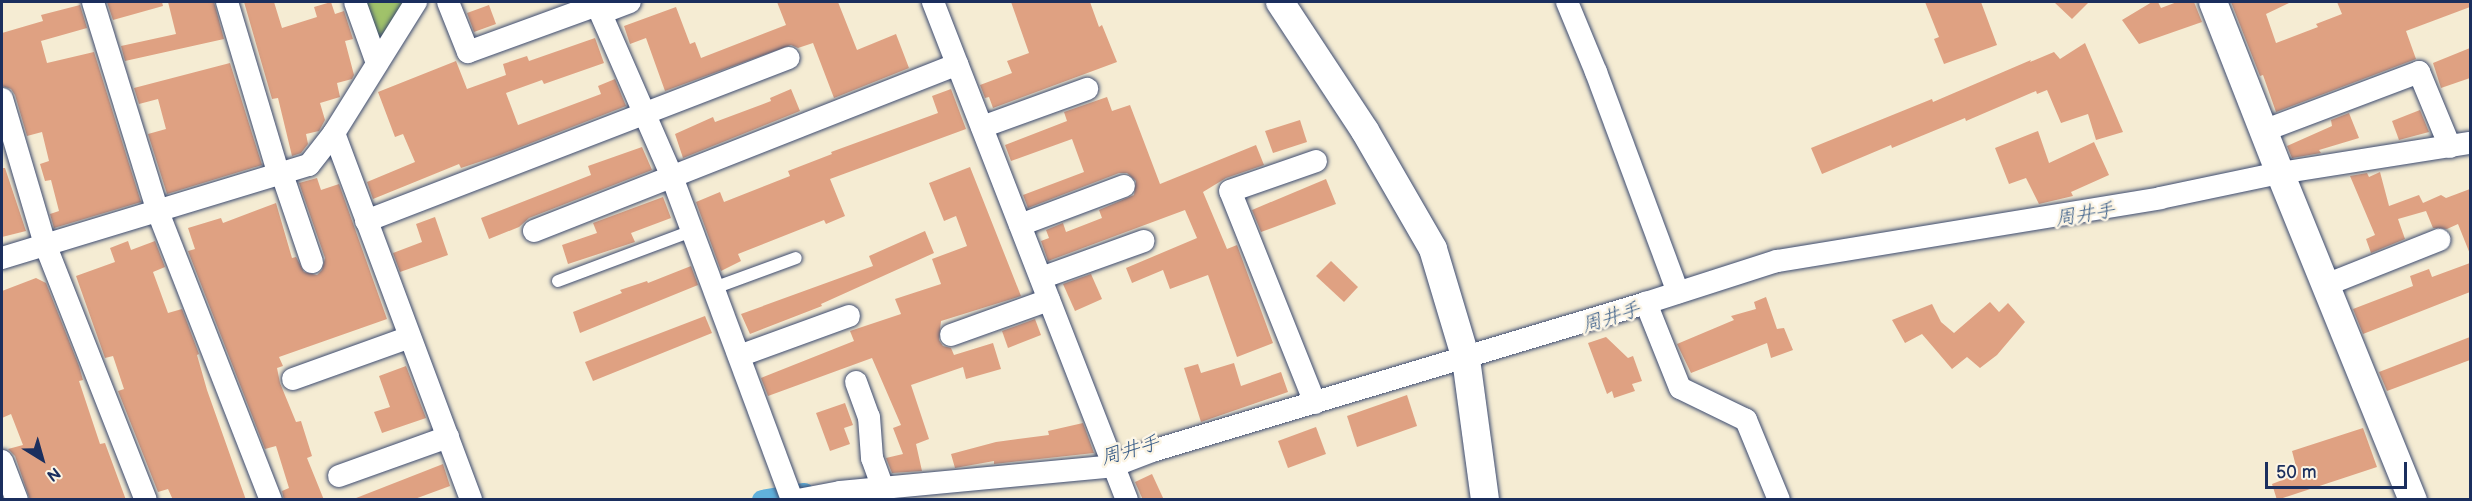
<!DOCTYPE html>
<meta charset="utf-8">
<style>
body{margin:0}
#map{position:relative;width:2472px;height:501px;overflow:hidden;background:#f5ecd3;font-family:"Balsamiq Sans","Klee One",sans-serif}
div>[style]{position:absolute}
.green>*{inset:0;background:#a0c26a}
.canal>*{height:20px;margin:-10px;padding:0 10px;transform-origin:10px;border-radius:10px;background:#61b1db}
.building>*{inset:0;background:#dfa182}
.roads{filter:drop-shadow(0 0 2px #3c4b70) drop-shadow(0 0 2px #3c4b70)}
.service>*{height:12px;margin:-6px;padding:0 6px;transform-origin:6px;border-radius:6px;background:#fff}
.minor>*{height:22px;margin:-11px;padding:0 11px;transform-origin:11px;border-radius:11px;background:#fff}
.tertiary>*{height:28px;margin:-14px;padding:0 14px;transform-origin:14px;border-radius:14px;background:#fff}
span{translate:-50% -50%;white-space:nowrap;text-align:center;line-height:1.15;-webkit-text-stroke:5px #fcf5e5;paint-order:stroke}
.water-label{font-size:20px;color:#305684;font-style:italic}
.frame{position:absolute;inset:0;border:3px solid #1b2f5e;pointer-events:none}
.north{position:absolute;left:12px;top:429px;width:60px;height:60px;-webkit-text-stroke:4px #fcf5e5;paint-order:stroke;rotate:143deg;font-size:16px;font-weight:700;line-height:24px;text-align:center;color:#1b2f5e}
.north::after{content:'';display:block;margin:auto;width:21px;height:27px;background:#1b2f5e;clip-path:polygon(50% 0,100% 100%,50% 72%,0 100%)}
.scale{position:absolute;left:2265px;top:462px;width:142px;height:27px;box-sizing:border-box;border:3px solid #1b2f5e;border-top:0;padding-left:8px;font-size:18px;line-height:21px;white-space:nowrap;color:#1b2f5e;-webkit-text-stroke:4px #fcf5e5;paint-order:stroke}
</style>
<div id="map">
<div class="green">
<i style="clip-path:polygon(364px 2px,406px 2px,380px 46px)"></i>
</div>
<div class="canal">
<i style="left:762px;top:500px;width:43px;rotate:-9.5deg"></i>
</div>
<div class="building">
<i style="clip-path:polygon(107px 2px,162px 2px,163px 6px,113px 20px)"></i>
<i style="clip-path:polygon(168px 2px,214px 2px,224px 39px,125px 61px,121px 46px,176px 34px)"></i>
<i style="clip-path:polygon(244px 2px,274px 2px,282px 28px,317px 17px,314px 7px,331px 2px,335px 14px,344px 11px,353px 39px,345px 41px,354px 75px,352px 79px,337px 83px,340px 97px,320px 103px,325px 120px,319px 131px,306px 134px,308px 144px,301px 153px,292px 156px,278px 98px,272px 99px)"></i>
<i style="clip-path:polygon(777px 2px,838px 2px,857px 50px,896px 34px,909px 68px,834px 98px,813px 43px,798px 48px,791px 45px,665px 91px,646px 38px,630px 44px,624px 26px,676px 7px,690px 44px,695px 42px,701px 58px,786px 25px)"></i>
<i style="clip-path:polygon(1011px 2px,1090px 2px,1099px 27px,1102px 25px,1117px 62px,993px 108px,989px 97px,985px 98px,980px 85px,1012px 73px,1007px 61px,1029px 53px)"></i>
<i style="clip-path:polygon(1925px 2px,1981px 2px,1997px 45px,1944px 64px,1934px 39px,1939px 37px)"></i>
<i style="clip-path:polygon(2054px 2px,2089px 2px,2072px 19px)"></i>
<i style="clip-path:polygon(2152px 2px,2158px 2px,2161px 8px,2177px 2px,2194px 2px,2202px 22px,2139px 44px,2122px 20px)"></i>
<i style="clip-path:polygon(2231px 2px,2291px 2px,2266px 14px,2276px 43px,2318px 27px,2316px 24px,2342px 14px,2337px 2px,2470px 2px,2470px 7px,2406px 31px,2416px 59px,2276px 112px,2263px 75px,2260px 76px)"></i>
<i style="clip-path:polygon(80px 5px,87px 28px,41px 41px,47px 63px,94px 52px,141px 202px,54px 228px,50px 214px,59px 211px,51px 180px,45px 181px,40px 164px,49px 161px,42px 132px,27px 136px,15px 95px,11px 89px,2px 86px,2px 33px,43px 21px,41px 15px)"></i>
<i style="clip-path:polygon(489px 5px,496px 24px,474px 32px,467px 13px)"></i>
<i style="clip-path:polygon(595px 38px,604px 63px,544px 84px,542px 80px,506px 93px,518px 125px,601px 94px,598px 86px,615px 79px,626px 106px,500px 155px,461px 168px,459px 164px,373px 199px,367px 182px,415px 162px,403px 134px,395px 137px,378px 92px,456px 61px,467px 89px,506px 75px,503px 64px,527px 56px,529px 61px)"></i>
<i style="clip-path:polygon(2085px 43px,2123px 132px,2096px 140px,2088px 114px,2061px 123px,2047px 90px,2037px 94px,2036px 91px,1966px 121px,1965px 118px,1892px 148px,1891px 145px,1822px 174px,1811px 148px,1932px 99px,1933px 102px,2031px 60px,2030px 62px,2054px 52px,2060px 59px)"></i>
<i style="clip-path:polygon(2470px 48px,2470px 78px,2441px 88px,2433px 63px)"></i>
<i style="clip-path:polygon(230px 63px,262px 165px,167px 194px,148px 134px,166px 129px,158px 99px,139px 104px,134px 88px)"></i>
<i style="clip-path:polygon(791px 89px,800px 111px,683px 158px,675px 134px,713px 117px,715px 122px,771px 101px,770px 98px)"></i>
<i style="clip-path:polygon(951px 89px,966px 129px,830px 179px,845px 216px,826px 224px,824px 220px,738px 254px,741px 261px,721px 271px,696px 202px,720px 192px,724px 202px,790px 176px,788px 171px,832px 154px,831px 152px,938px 113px,932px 96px)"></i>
<i style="clip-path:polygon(1107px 97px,1112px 111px,1130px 105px,1160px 184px,1256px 145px,1264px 165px,1226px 178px,1203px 192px,1227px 249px,1237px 245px,1273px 343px,1237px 357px,1208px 275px,1170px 289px,1163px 270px,1132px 283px,1126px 268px,1197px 238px,1185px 210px,1048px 261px,1041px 241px,1049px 238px,1046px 230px,1063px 223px,1066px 232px,1102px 218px,1099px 210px,1134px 195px,1136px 181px,1127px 173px,1119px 173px,1028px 208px,1023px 195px,1084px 172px,1072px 139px,1011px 161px,1005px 145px,1067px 121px,1064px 112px)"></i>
<i style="clip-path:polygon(2420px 110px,2429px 132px,2399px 140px,2392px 121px)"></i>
<i style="clip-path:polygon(2349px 113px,2359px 138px,2319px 150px,2321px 153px,2292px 158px,2287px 146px,2332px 126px,2331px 120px)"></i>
<i style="clip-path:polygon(1300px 120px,1307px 142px,1273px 153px,1265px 131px)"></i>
<i style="clip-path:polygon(2038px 131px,2049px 163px,2094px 142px,2109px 175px,2071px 192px,2073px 196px,2039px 204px,2026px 178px,2009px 184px,1995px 148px)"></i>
<i style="clip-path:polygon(642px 147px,652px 170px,529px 218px,519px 227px,489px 239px,481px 218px,591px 175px,588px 166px)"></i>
<i style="clip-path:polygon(970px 167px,1021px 296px,941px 321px,939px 340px,943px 346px,951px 348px,954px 355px,993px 343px,1001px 369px,966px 379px,963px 367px,911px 385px,929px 439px,916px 444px,922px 471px,892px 473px,886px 458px,903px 454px,893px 428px,901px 425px,872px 358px,768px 396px,761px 378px,854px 341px,850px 331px,901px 314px,895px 299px,941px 284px,932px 259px,967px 246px,956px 216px,944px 221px,929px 183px)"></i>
<i style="clip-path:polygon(2px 168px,5px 168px,26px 231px,2px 237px)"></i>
<i style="clip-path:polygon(2380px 172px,2389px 206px,2419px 195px,2423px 203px,2441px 195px,2446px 198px,2470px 189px,2470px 254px,2458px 224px,2447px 229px,2433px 228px,2426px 211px,2398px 219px,2405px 239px,2371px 253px,2366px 239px,2375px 235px,2350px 176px,2367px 173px,2369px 177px)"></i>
<i style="clip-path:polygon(317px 178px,321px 190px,339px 184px,387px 319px,279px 357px,283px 366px,277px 368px,280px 383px,296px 422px,301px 421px,312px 456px,307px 458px,324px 500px,284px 500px,282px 491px,289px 488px,276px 446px,265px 449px,188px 251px,195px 249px,188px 228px,221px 218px,223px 223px,276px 203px,292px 258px,296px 257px,304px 272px,317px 275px,322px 270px,325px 258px,299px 183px)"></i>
<i style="clip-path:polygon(1326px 179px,1336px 204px,1261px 232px,1252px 210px)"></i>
<i style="clip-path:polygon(663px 197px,671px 218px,631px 233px,635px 242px,568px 264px,562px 245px,597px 233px,593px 223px)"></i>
<i style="clip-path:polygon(435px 217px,448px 255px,400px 272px,393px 253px,422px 242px,416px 224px)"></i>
<i style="clip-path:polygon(925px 231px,934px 253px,821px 304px,822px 306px,750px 334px,741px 314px,873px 266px,869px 256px)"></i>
<i style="clip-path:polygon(128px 241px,131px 250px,155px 241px,165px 267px,153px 272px,168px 313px,182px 309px,199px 354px,197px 355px,207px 390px,246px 500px,173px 500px,168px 489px,158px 492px,118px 391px,124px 389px,113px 356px,105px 358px,76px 276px,115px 262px,110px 248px)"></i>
<i style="clip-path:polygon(1331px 261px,1358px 287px,1344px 302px,1316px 276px)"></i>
<i style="clip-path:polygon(2470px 263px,2470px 292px,2363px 334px,2353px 309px,2413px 286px,2410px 276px,2429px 269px,2432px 277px)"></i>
<i style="clip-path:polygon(691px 266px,698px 285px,580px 333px,573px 312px,622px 293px,620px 290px,647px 281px,648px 283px)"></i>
<i style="clip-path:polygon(1091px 274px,1102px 299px,1075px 311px,1063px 284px)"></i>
<i style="clip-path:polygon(36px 278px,46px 283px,79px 366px,83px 380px,79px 381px,100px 444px,105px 443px,126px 500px,30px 500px,15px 456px,8px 449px,23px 445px,11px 414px,2px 418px,2px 291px)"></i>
<i style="clip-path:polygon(1766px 297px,1777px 329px,1784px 328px,1793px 350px,1771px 358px,1767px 343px,1691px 373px,1677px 344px,1734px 320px,1731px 316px,1756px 309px,1754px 302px)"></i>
<i style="clip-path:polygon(1990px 302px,1999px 312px,2008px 303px,2025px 322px,1997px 355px,1980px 368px,1967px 357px,1952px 369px,1922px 334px,1905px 343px,1892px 320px,1932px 304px,1941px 322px,1954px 333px)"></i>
<i style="clip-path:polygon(705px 316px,712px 333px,593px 381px,585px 362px)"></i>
<i style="clip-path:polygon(1035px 319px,1041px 335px,1008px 348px,1002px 331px)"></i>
<i style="clip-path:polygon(1606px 337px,1628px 358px,1633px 356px,1642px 381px,1632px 384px,1635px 391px,1614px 398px,1612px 391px,1607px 394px,1588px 343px)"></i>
<i style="clip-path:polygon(2470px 337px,2470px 360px,2387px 391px,2379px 372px)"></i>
<i style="clip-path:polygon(1234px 363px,1241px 386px,1281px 372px,1288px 392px,1201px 422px,1184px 368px,1198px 364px,1201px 373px)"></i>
<i style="clip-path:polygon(406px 366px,426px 418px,382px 433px,374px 412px,390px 407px,379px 376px)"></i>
<i style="clip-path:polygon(1407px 395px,1417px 426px,1357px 447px,1347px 416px)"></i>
<i style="clip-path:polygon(845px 403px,853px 425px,844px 428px,850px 444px,830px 451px,816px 413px)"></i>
<i style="clip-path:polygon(1083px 423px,1094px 453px,994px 464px,994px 461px,955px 468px,951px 454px,996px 442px,1049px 435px,1048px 431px)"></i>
<i style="clip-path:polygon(1316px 427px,1326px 454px,1288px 468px,1278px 441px)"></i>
<i style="clip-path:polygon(2363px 428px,2377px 467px,2277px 500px,2272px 484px,2298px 474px,2292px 451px)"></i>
<i style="clip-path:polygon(443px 464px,450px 486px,412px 500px,351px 500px)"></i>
<i style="clip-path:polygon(1152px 474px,1164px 500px,1143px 500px,1135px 482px)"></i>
</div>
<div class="roads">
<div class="service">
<i style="left:558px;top:281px;width:143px;rotate:-20.5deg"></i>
<i style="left:714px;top:288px;width:87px;rotate:-20.1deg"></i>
</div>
<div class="minor">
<i style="left:93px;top:2px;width:220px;rotate:72.8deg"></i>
<i style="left:158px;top:212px;width:309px;rotate:68.6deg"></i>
<i style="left:227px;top:2px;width:181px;rotate:73.3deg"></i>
<i style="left:355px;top:2px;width:65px;rotate:70.2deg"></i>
<i style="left:448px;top:2px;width:54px;rotate:68.2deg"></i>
<i style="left:468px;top:52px;width:137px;rotate:-20deg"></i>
<i style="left:597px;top:5px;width:188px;rotate:66.4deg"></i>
<i style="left:672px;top:177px;width:345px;rotate:69.6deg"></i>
<i style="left:933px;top:2px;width:534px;rotate:68.72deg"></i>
<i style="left:1567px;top:2px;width:76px;rotate:67.5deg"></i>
<i style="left:1596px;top:72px;width:235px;rotate:69.6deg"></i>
<i style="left:601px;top:13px;width:31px;rotate:-21deg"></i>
<i style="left:2px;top:99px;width:151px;rotate:73.5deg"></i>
<i style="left:45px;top:244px;width:275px;rotate:68.5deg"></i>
<i style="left:982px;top:127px;width:112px;rotate:-19.9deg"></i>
<i style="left:2263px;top:131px;width:167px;rotate:-20.7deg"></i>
<i style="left:2419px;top:72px;width:81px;rotate:67.5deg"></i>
<i style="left:334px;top:133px;width:392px;rotate:69.5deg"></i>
<i style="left:282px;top:174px;width:93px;rotate:71.2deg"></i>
<i style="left:366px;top:221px;width:453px;rotate:-21.1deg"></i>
<i style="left:1020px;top:225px;width:111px;rotate:-20.6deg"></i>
<i style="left:534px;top:231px;width:455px;rotate:-21.5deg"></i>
<i style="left:2px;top:258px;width:321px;rotate:-16.9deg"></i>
<i style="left:309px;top:165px;width:41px;rotate:-52deg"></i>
<i style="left:334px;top:133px;width:155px;rotate:-58deg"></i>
<i style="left:1041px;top:278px;width:109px;rotate:-19.8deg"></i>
<i style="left:2326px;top:285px;width:122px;rotate:-21.7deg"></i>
<i style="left:951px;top:335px;width:104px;rotate:-19.7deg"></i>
<i style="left:739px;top:356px;width:117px;rotate:-20deg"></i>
<i style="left:293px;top:379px;width:124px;rotate:-19.7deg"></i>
<i style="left:856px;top:382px;width:37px;rotate:70deg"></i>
<i style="left:869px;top:417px;width:41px;rotate:85.8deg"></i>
<i style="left:872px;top:458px;width:32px;rotate:70deg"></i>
<i style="left:1315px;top:403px;width:228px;rotate:-111.8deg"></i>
<i style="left:1230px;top:191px;width:91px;rotate:-19.2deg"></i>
<i style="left:2px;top:461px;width:42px;rotate:69deg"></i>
<i style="left:339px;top:476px;width:116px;rotate:-19.7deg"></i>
<i style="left:798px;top:500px;width:43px;rotate:-10.8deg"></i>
<i style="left:840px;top:492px;width:274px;rotate:-5.4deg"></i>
<i style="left:1113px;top:466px;width:42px;rotate:-21deg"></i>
<i style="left:1152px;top:451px;width:516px;rotate:-16.68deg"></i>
<i style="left:1779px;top:500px;width:87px;rotate:-112.4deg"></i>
<i style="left:1746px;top:420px;width:73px;rotate:-154.1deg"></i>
<i style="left:1680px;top:388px;width:92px;rotate:-111.8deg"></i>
<i style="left:1646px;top:303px;width:138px;rotate:-17.8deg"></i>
<i style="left:1777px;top:261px;width:388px;rotate:-9.3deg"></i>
<i style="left:2160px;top:198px;width:123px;rotate:-11.8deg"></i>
<i style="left:2280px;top:173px;width:192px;rotate:-9deg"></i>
</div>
<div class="tertiary">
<i style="left:1280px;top:2px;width:154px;rotate:56.6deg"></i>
<i style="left:1365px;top:131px;width:136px;rotate:60deg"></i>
<i style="left:1433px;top:249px;width:115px;rotate:73.3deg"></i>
<i style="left:1466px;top:359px;width:142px;rotate:82.3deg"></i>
<i style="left:2213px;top:2px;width:184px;rotate:68.6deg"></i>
<i style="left:2280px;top:173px;width:353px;rotate:67.9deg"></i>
</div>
</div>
<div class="water-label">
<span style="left:2085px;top:215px;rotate:-9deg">周井手</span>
<span style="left:1611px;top:318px;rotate:-17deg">周井手</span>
<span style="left:1130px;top:451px;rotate:-16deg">周井手</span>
</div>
<div class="frame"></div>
<div class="north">N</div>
<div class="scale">50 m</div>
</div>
